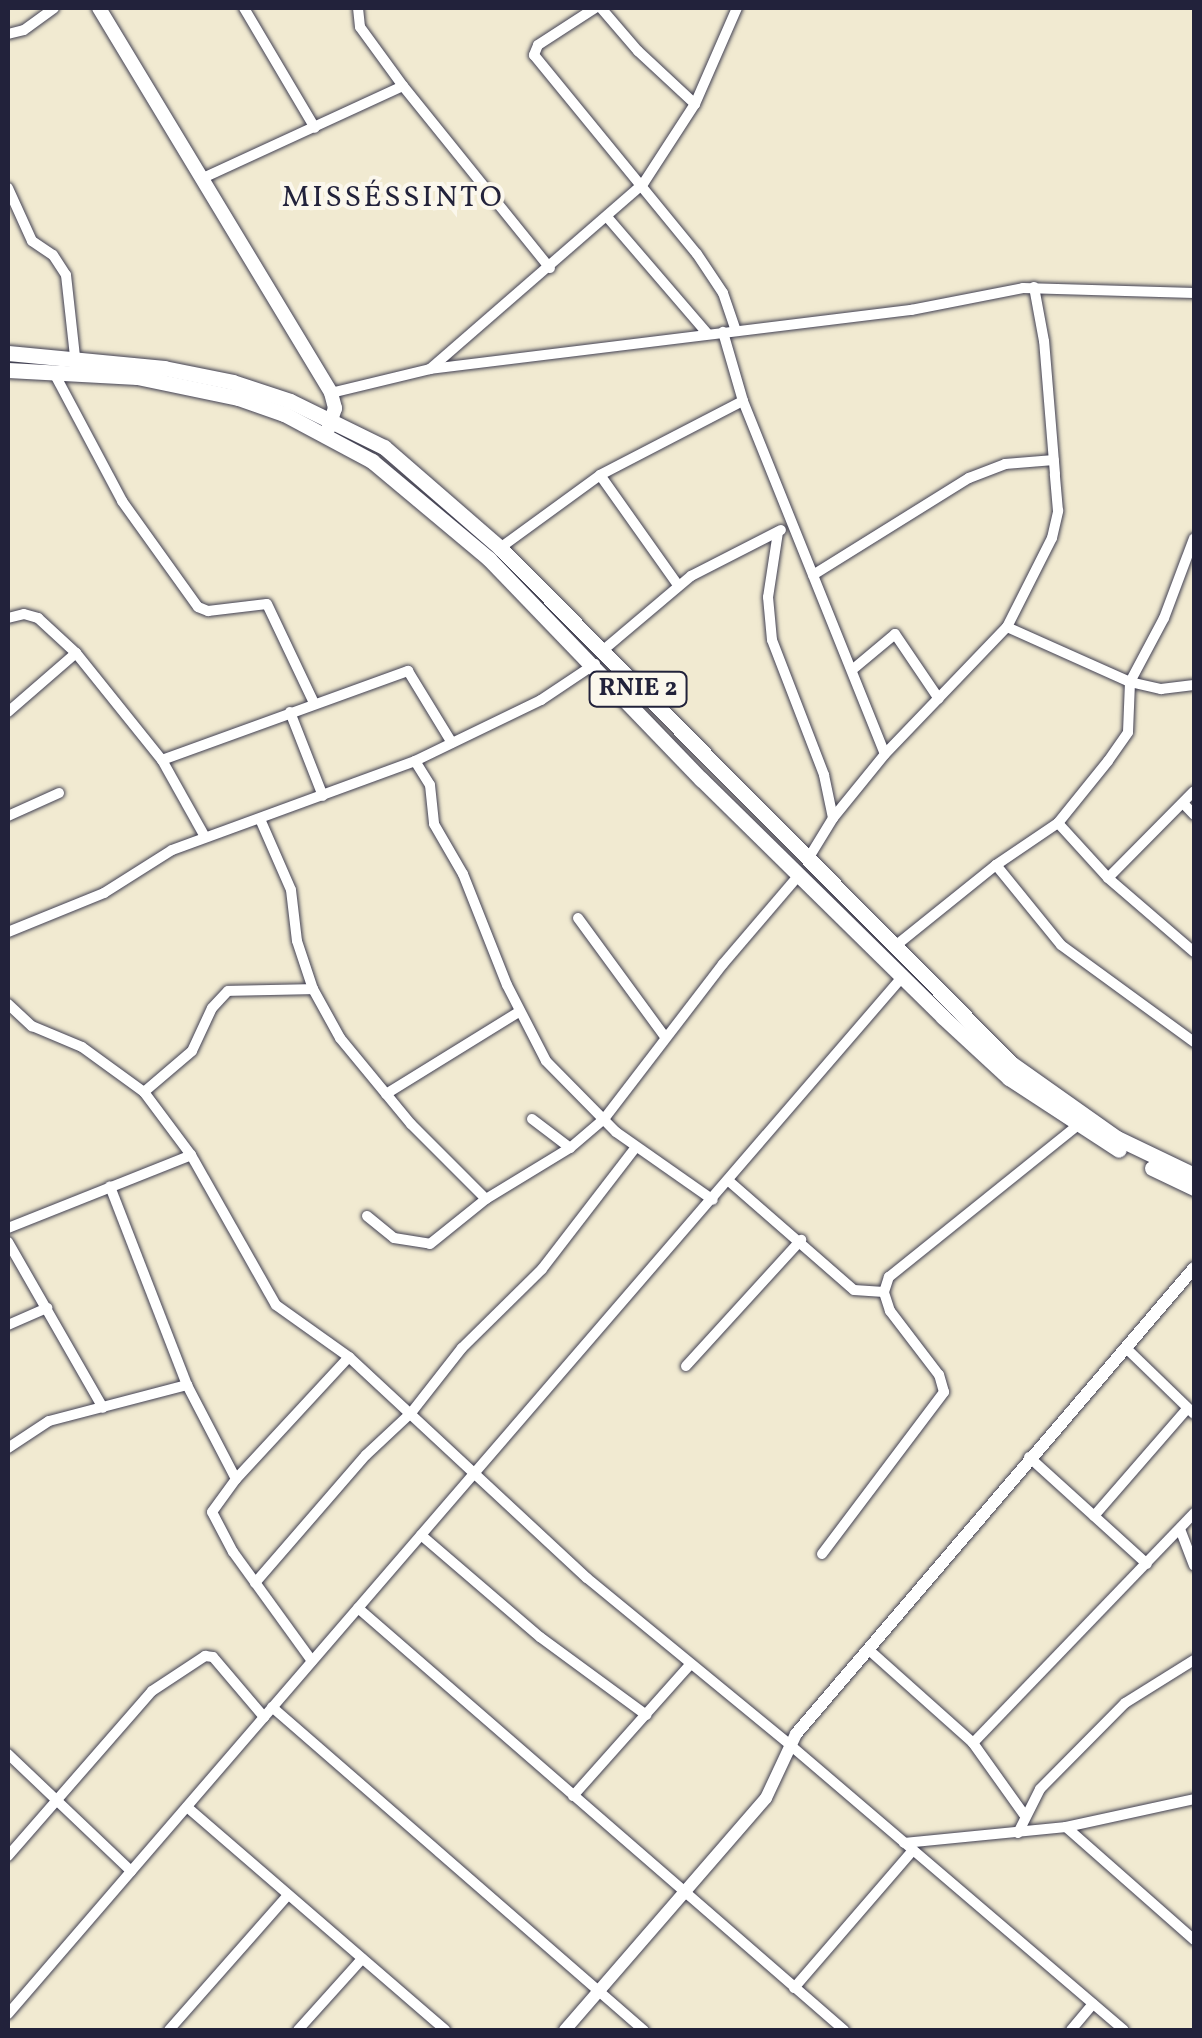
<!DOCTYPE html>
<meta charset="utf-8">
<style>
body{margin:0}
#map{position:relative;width:1202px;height:2038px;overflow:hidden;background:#f1ead1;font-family:Vollkorn,serif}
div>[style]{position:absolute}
.roads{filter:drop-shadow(0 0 2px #414052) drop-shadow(0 0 2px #414052)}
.minor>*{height:10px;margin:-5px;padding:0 5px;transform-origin:5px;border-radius:5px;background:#fff}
.tertiary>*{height:12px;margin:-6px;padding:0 6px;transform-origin:6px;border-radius:6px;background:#fff}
.secondary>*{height:14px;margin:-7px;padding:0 7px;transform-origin:7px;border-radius:7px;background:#fff}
.trunk>*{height:15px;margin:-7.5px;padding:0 7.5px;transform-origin:7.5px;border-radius:7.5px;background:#fff}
span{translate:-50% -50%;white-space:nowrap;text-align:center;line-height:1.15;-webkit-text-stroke:8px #fbf7ec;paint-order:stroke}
.shield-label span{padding:2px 8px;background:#fbf7ec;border:2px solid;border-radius:8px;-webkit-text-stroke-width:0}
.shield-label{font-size:25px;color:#22223b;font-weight:700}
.neighbourhood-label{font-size:30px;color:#22223b;letter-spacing:2.5px}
.frame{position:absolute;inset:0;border:10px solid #22223b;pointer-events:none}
</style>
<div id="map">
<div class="roads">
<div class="minor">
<i style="left:244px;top:8px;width:139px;rotate:59.4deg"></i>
<i style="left:358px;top:8px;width:19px;rotate:84deg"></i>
<i style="left:360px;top:27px;width:73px;rotate:53.9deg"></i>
<i style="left:595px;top:8px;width:68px;rotate:147deg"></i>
<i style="left:538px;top:45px;width:11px;rotate:112deg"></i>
<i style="left:534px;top:55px;width:257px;rotate:50.7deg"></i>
<i style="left:697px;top:254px;width:47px;rotate:56.3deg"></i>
<i style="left:723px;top:293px;width:40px;rotate:71.1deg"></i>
<i style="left:601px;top:8px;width:57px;rotate:49.3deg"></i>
<i style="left:638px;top:51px;width:78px;rotate:42.9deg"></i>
<i style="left:8px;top:34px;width:16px;rotate:-14deg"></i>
<i style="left:24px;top:30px;width:37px;rotate:-36deg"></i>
<i style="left:203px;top:178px;width:220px;rotate:-24.7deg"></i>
<i style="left:403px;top:86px;width:234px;rotate:51.1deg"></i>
<i style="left:8px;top:188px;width:58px;rotate:65.6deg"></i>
<i style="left:32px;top:241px;width:25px;rotate:34deg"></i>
<i style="left:53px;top:255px;width:24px;rotate:57deg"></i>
<i style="left:66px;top:275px;width:82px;rotate:83.7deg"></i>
<i style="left:608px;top:218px;width:152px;rotate:49.3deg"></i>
<i style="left:430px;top:369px;width:485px;rotate:-7deg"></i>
<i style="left:911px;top:310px;width:114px;rotate:-11.1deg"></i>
<i style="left:1023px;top:288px;width:171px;rotate:1.7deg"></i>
<i style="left:53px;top:371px;width:147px;rotate:62deg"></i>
<i style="left:122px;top:501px;width:130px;rotate:54.4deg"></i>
<i style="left:198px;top:607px;width:11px;rotate:22deg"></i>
<i style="left:208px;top:611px;width:59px;rotate:-6.8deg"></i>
<i style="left:267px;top:604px;width:110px;rotate:64.6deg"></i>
<i style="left:331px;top:393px;width:102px;rotate:-13.6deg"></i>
<i style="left:430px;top:369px;width:282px;rotate:-41deg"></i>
<i style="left:643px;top:184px;width:95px;rotate:-57deg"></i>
<i style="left:695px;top:104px;width:105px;rotate:-66.4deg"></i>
<i style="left:743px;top:401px;width:380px;rotate:68.1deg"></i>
<i style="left:600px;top:475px;width:135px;rotate:54.7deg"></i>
<i style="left:778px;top:532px;width:66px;rotate:98.7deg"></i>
<i style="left:768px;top:597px;width:43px;rotate:84.7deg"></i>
<i style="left:772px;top:640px;width:145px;rotate:68.9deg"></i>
<i style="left:824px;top:775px;width:44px;rotate:78.2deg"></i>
<i style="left:500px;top:548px;width:124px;rotate:-36.1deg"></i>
<i style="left:600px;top:475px;width:161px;rotate:-27.4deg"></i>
<i style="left:743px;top:401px;width:72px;rotate:-106.2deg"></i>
<i style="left:813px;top:575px;width:184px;rotate:-31.9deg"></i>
<i style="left:969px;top:478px;width:39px;rotate:-21deg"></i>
<i style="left:1005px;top:464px;width:49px;rotate:-4.7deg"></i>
<i style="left:8px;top:618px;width:16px;rotate:-14deg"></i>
<i style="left:24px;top:614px;width:15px;rotate:16deg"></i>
<i style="left:38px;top:618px;width:52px;rotate:42.6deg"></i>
<i style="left:76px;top:653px;width:137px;rotate:51.2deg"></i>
<i style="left:162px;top:760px;width:88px;rotate:60.8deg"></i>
<i style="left:1007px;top:627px;width:135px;rotate:24.1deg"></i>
<i style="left:1130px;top:682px;width:32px;rotate:13deg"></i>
<i style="left:1161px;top:689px;width:33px;rotate:-7deg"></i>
<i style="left:601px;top:652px;width:118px;rotate:-40.2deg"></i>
<i style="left:691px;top:576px;width:101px;rotate:-27.1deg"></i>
<i style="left:852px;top:670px;width:56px;rotate:-39.9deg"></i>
<i style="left:895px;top:634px;width:78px;rotate:55.9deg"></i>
<i style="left:8px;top:712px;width:90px;rotate:-40.9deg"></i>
<i style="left:290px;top:712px;width:90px;rotate:68.6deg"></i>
<i style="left:162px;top:760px;width:262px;rotate:-19.9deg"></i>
<i style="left:408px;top:671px;width:84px;rotate:58.6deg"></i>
<i style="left:415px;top:761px;width:28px;rotate:58deg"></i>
<i style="left:430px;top:785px;width:39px;rotate:84deg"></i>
<i style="left:434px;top:824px;width:58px;rotate:59.9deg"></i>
<i style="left:463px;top:874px;width:119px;rotate:68.4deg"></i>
<i style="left:507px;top:985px;width:85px;rotate:62.8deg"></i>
<i style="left:546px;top:1061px;width:100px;rotate:45.4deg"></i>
<i style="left:616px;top:1132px;width:118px;rotate:35deg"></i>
<i style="left:1183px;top:803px;width:16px;rotate:47deg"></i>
<i style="left:8px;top:816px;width:56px;rotate:-24.3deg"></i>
<i style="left:260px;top:819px;width:77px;rotate:66.4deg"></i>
<i style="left:291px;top:890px;width:51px;rotate:83.3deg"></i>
<i style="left:297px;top:941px;width:51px;rotate:71.6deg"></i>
<i style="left:313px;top:989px;width:56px;rotate:61.1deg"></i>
<i style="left:340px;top:1038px;width:112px;rotate:50.5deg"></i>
<i style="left:411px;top:1124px;width:106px;rotate:45deg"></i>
<i style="left:1058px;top:823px;width:74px;rotate:47.7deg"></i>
<i style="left:1108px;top:878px;width:113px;rotate:40.7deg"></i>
<i style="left:808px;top:859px;width:48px;rotate:-58.6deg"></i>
<i style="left:833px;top:818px;width:82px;rotate:-50.9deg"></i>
<i style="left:885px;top:754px;width:176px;rotate:-46.2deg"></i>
<i style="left:1007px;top:627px;width:100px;rotate:-63.2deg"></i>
<i style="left:1052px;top:538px;width:28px;rotate:-77deg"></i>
<i style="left:1058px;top:511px;width:37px;rotate:-95deg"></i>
<i style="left:1055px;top:474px;width:133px;rotate:-94.7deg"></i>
<i style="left:1044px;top:341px;width:55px;rotate:-100.5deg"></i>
<i style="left:996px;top:865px;width:103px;rotate:50.9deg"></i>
<i style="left:1061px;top:945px;width:165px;rotate:36.1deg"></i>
<i style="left:1108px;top:878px;width:122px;rotate:-45.3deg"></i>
<i style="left:578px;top:918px;width:147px;rotate:53.8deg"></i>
<i style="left:8px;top:932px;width:104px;rotate:-22.1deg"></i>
<i style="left:104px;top:893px;width:80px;rotate:-32.3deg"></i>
<i style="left:172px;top:850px;width:259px;rotate:-20.1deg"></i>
<i style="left:415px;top:761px;width:140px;rotate:-25.8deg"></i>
<i style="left:541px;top:700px;width:65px;rotate:-33.7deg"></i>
<i style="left:894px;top:947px;width:131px;rotate:-38.8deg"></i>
<i style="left:996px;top:865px;width:75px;rotate:-34.1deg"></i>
<i style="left:1058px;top:823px;width:80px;rotate:-51.1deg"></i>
<i style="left:1108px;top:761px;width:35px;rotate:-55deg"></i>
<i style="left:1128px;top:732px;width:50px;rotate:-87.7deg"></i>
<i style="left:1130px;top:682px;width:72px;rotate:-62deg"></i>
<i style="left:1164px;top:618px;width:85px;rotate:-69.4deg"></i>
<i style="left:8px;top:1004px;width:33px;rotate:43deg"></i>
<i style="left:32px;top:1026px;width:54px;rotate:22.8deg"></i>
<i style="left:82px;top:1047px;width:77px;rotate:36deg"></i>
<i style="left:144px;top:1092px;width:79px;rotate:53.3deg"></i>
<i style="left:191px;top:1155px;width:172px;rotate:60.5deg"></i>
<i style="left:276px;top:1305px;width:90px;rotate:35.5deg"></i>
<i style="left:349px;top:1357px;width:325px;rotate:42.9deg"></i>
<i style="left:587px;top:1578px;width:261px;rotate:39.4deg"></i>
<i style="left:789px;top:1744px;width:440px;rotate:40.5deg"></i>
<i style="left:144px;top:1092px;width:63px;rotate:-40.5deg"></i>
<i style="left:192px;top:1051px;width:47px;rotate:-65.1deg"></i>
<i style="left:212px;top:1008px;width:23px;rotate:-47deg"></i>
<i style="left:228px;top:991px;width:85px;rotate:-1.3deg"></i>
<i style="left:386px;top:1094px;width:156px;rotate:-31.7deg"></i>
<i style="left:532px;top:1119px;width:48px;rotate:37.3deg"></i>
<i style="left:730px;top:1182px;width:164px;rotate:41.1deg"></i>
<i style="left:854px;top:1290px;width:30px;rotate:4deg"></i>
<i style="left:367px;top:1216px;width:35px;rotate:39deg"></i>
<i style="left:394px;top:1238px;width:36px;rotate:9deg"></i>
<i style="left:430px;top:1244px;width:72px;rotate:-38.8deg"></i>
<i style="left:486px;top:1199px;width:98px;rotate:-31.3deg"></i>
<i style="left:570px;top:1148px;width:45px;rotate:-40.5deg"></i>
<i style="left:604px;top:1119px;width:195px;rotate:-52.5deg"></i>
<i style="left:723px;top:964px;width:117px;rotate:-49.5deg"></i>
<i style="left:8px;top:1228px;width:197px;rotate:-21.7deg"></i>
<i style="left:8px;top:1242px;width:191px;rotate:60.2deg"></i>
<i style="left:8px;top:1325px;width:43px;rotate:-23.6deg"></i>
<i style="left:1127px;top:1349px;width:93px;rotate:44.1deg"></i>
<i style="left:686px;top:1366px;width:171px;rotate:-47.6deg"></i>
<i style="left:187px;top:1385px;width:106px;rotate:62.5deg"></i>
<i style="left:8px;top:1448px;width:49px;rotate:-33.4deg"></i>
<i style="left:49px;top:1421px;width:143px;rotate:-14.6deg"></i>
<i style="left:187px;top:1385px;width:213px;rotate:-111.2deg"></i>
<i style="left:1029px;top:1457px;width:159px;rotate:42.2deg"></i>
<i style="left:1094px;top:1516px;width:142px;rotate:-49deg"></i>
<i style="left:1180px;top:1529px;width:39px;rotate:69deg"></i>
<i style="left:421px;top:1535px;width:157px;rotate:40.6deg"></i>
<i style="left:540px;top:1637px;width:132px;rotate:36.3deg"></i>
<i style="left:822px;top:1554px;width:203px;rotate:-53deg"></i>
<i style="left:944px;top:1392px;width:18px;rotate:-106deg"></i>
<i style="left:939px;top:1375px;width:81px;rotate:-127.4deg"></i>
<i style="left:890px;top:1311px;width:20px;rotate:-108deg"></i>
<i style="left:884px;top:1292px;width:16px;rotate:-72deg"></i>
<i style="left:889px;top:1277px;width:241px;rotate:-38.8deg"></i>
<i style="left:255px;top:1583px;width:169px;rotate:-49.1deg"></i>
<i style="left:366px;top:1455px;width:62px;rotate:-43deg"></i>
<i style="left:411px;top:1413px;width:83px;rotate:-51.9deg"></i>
<i style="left:462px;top:1348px;width:112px;rotate:-44.6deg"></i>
<i style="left:542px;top:1269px;width:154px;rotate:-52.4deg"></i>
<i style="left:358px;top:1608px;width:644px;rotate:40.97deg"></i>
<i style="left:868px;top:1649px;width:141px;rotate:41.8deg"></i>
<i style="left:973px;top:1743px;width:319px;rotate:-46.1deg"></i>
<i style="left:312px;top:1661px;width:135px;rotate:-125.9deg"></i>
<i style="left:233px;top:1552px;width:45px;rotate:-117.7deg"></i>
<i style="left:212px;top:1512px;width:41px;rotate:-54deg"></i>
<i style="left:236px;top:1479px;width:166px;rotate:-47.2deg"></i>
<i style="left:272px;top:1707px;width:493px;rotate:41deg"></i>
<i style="left:973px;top:1743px;width:90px;rotate:54.5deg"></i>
<i style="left:8px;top:1754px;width:170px;rotate:43.6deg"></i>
<i style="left:573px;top:1796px;width:174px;rotate:-48.3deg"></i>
<i style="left:187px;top:1807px;width:341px;rotate:40.8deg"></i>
<i style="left:1066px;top:1827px;width:171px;rotate:41.4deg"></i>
<i style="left:1018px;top:1833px;width:49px;rotate:-63.4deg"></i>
<i style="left:1040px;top:1789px;width:121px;rotate:-45.3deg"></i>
<i style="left:1125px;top:1703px;width:81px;rotate:-31.9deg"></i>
<i style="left:904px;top:1843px;width:163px;rotate:-5.6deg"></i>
<i style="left:1066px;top:1827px;width:131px;rotate:-12.3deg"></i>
<i style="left:8px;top:1856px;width:219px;rotate:-48.9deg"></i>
<i style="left:152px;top:1691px;width:64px;rotate:-33.4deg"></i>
<i style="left:205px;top:1656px;width:8px;rotate:7deg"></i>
<i style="left:213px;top:1657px;width:79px;rotate:49.6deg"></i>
<i style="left:794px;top:1988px;width:182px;rotate:-49.2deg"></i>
<i style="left:8px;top:2014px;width:1371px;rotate:-49.23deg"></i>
<i style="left:169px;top:2030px;width:180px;rotate:-48.6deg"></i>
<i style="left:298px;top:2030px;width:96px;rotate:-48deg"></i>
<i style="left:1071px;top:2030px;width:34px;rotate:-50deg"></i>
</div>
<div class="tertiary">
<i style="left:565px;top:2030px;width:307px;rotate:-49.1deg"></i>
<i style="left:766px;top:1798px;width:71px;rotate:-64.9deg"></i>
<i style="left:796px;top:1734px;width:613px;rotate:-49.5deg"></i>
</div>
<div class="secondary">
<i style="left:99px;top:8px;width:449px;rotate:58.9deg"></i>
<i style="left:331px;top:393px;width:16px;rotate:75deg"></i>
<i style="left:335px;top:408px;width:22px;rotate:108deg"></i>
</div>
<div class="trunk">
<i style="left:8px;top:353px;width:157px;rotate:5.5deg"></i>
<i style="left:164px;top:368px;width:70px;rotate:11.5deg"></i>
<i style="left:233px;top:382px;width:60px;rotate:18.4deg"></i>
<i style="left:290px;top:401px;width:105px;rotate:26.1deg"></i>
<i style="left:384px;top:447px;width:154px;rotate:41deg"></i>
<i style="left:500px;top:548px;width:727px;rotate:45.22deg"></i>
<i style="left:1012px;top:1064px;width:128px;rotate:35.2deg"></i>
<i style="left:1117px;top:1138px;width:85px;rotate:25.7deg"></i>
<i style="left:8px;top:370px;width:129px;rotate:3.1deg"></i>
<i style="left:137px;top:377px;width:103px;rotate:11.7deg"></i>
<i style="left:238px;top:398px;width:49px;rotate:19.2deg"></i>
<i style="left:284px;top:414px;width:100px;rotate:28.1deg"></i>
<i style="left:372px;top:461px;width:153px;rotate:39.9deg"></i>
<i style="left:489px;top:559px;width:306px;rotate:46.1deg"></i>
<i style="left:701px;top:779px;width:339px;rotate:44.5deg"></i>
<i style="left:943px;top:1017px;width:90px;rotate:42.7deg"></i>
<i style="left:1009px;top:1078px;width:131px;rotate:33.2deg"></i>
<i style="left:1152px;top:1168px;width:47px;rotate:25.5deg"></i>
</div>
</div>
<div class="shield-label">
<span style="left:638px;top:689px">RNIE 2</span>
</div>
<div class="neighbourhood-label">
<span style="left:393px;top:198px">MISSÉSSINTO</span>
</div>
<div class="frame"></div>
</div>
